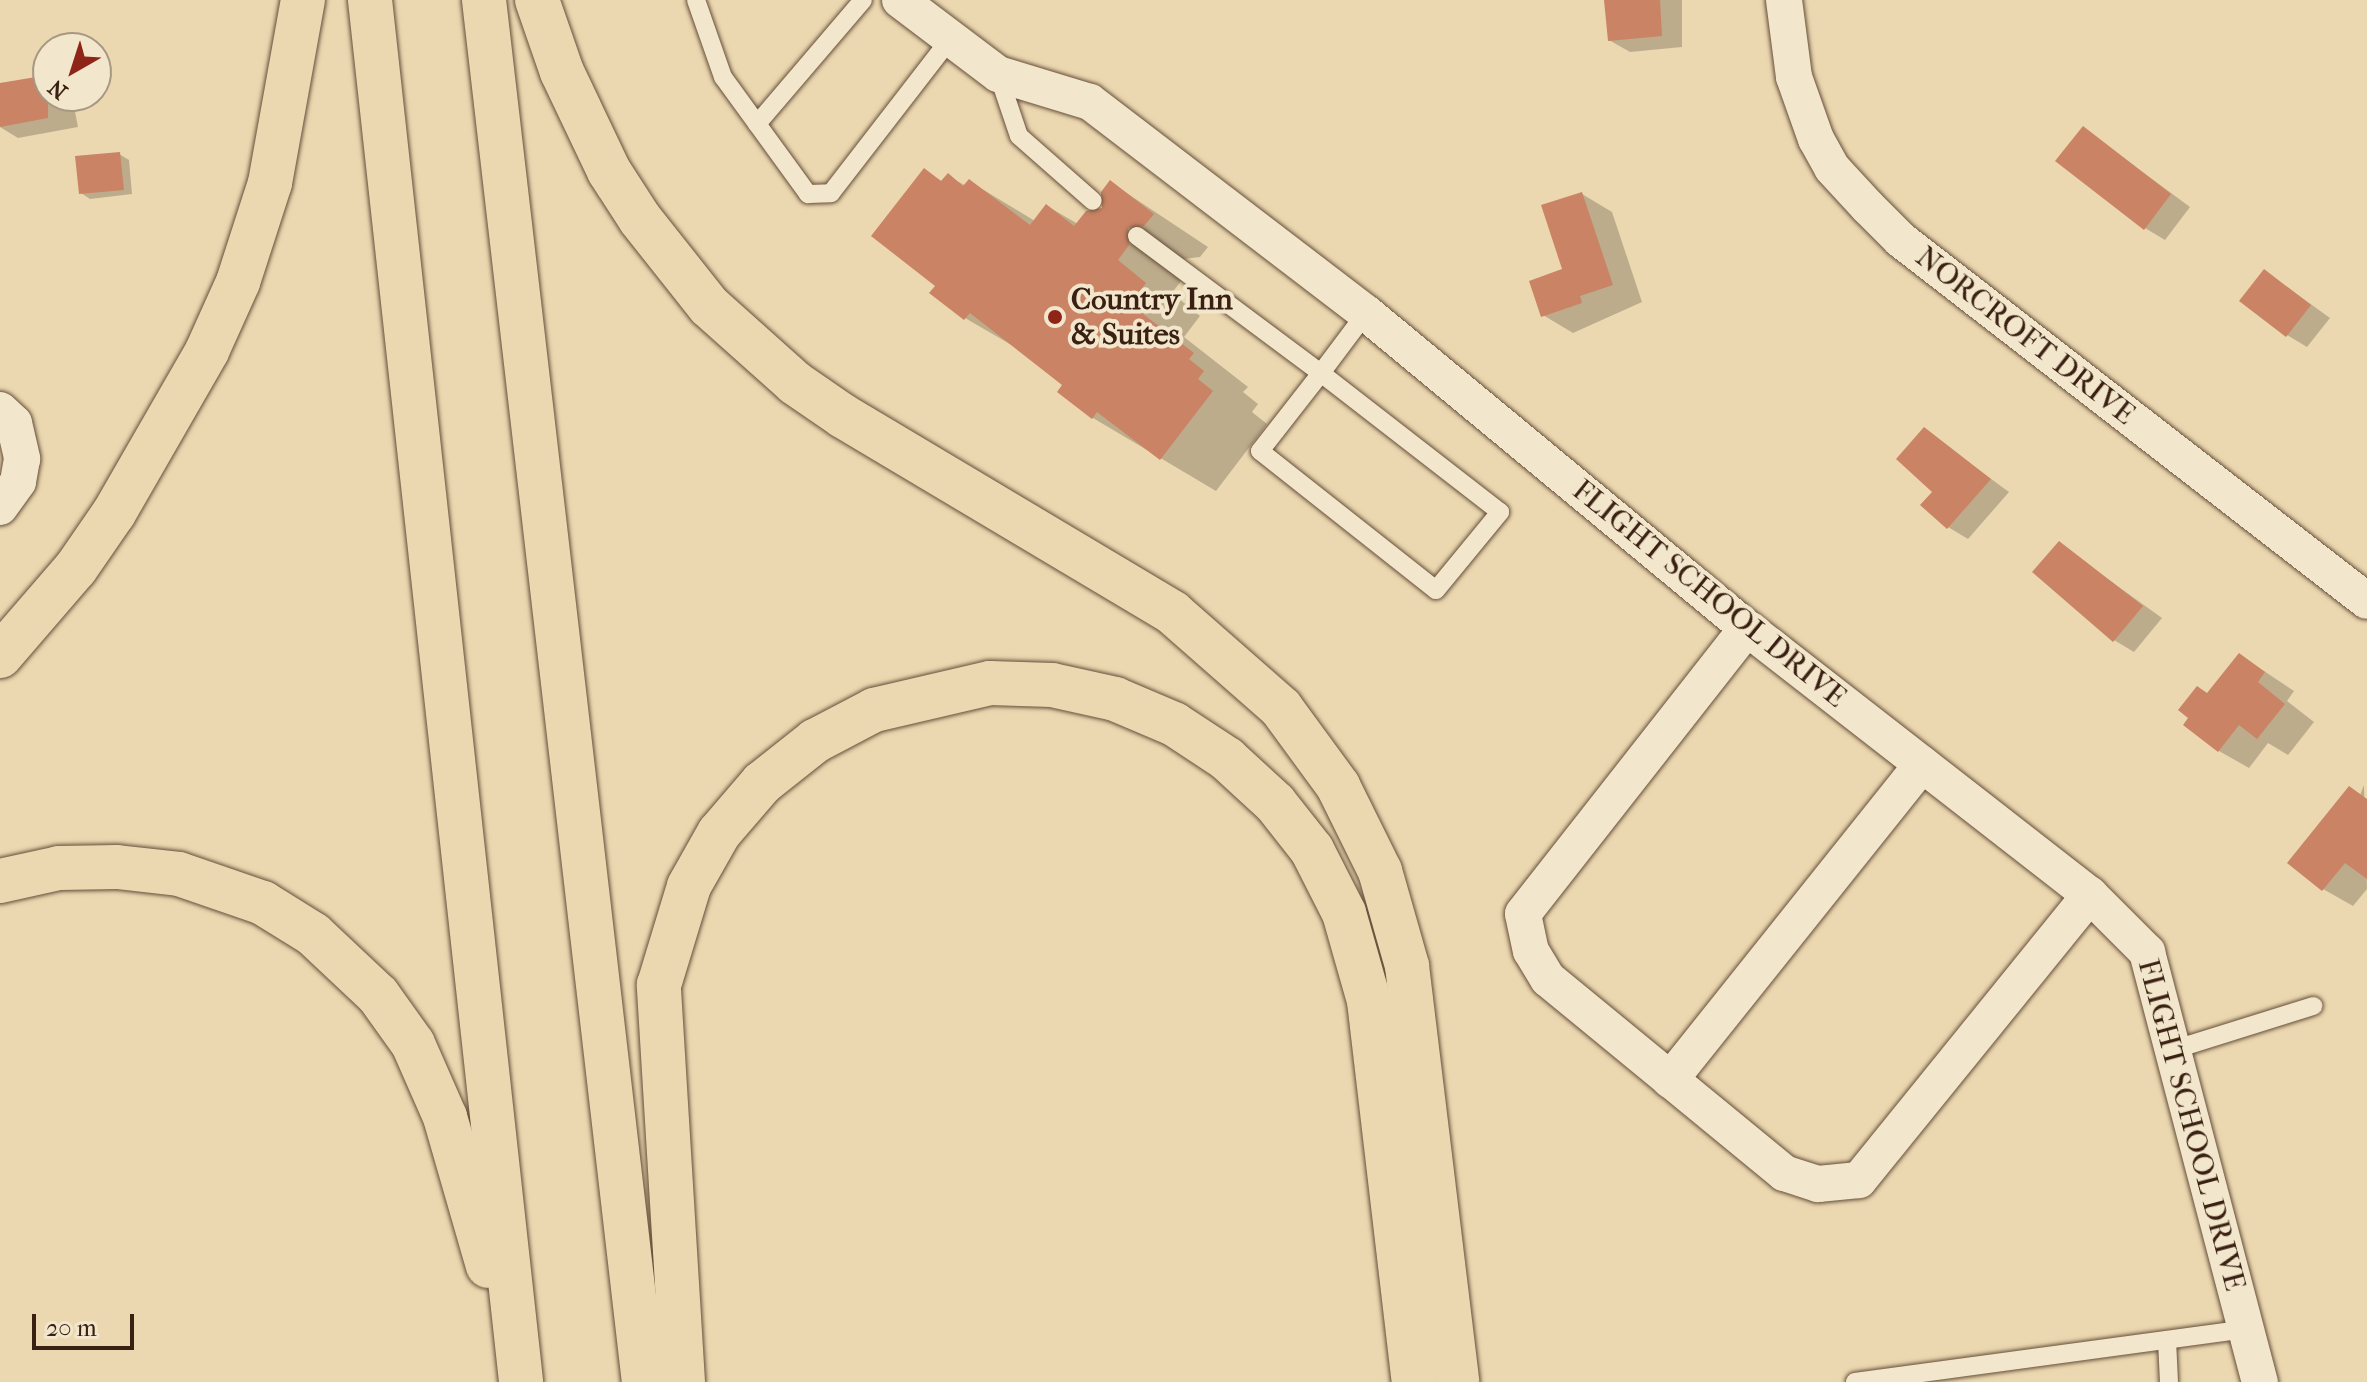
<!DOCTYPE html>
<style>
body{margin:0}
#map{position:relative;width:2367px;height:1382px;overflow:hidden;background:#ebd8b0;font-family:"IM FELL French Canon",serif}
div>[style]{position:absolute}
.shadow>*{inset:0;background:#0003}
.building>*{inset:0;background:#ca8364}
.roads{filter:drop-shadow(0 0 2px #664e3a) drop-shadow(0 0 2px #664e3a)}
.service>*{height:18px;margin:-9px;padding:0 9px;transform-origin:9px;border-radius:9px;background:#f2e6cc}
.minor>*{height:36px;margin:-18px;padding:0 18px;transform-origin:18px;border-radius:18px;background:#f2e6cc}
.motorway>*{height:44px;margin:-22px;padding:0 22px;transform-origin:22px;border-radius:22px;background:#ebd8b0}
.dots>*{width:22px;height:22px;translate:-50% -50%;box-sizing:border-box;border:4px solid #f2e6cc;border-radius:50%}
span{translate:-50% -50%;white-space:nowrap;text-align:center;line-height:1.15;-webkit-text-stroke:8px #f2e6cc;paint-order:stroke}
.poi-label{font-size:30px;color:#392012;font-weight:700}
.left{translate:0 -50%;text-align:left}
.street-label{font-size:30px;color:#392012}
.north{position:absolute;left:32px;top:32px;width:80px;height:80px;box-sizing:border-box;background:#f2e6cc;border:2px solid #a89782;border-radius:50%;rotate:219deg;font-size:22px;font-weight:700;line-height:32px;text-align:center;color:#392012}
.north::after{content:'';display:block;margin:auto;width:28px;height:36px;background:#8f2418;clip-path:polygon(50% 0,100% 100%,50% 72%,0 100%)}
.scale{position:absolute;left:32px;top:1314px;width:102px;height:36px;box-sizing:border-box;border:4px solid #392012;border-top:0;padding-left:10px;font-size:24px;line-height:28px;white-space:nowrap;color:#392012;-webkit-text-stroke:6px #f2e6cc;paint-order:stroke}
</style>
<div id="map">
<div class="shadow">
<i style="clip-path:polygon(1606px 0,1682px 0,1682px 47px,1630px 52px,1609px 40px)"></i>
<i style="clip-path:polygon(48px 77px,48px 96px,72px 96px,78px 127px,18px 138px,0 127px,0 85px)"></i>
<i style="clip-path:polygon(2083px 128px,2190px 207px,2165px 240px,2145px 228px)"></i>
<i style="clip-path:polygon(119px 154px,129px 160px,132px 194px,90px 199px,81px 193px)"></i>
<i style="clip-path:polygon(925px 171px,943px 182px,948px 176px,966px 186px,969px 181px,1035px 221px,1047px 206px,1078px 224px,1105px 210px,1110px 182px,1208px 247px,1200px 257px,1183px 259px,1184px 277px,1172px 293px,1200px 316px,1184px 337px,1248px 387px,1243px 392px,1258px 404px,1252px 412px,1267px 424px,1216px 491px,1093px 418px,1065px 385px,1022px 351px,965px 318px,938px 285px)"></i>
<i style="clip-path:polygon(1582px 194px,1612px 212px,1642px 302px,1573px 333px,1543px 315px,1565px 271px)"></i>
<i style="clip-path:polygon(2265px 271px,2330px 318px,2307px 347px,2287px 335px)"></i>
<i style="clip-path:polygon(1924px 430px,2009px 492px,1968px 539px,1948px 527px,1935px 491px)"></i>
<i style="clip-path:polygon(2059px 544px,2162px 618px,2134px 652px,2114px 640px)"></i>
<i style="clip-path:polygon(2240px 655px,2294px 691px,2287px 701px,2314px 722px,2288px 755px,2268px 743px,2249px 768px,2219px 751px,2191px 718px)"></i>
<i style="clip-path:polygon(2364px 785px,2367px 889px,2353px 906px,2323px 889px)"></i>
</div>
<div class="building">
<i style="clip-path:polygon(1604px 0,1660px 0,1662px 36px,1608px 41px)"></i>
<i style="clip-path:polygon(48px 75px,48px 118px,0 127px,0 83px)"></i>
<i style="clip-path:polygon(2083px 126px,2171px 194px,2144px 230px,2055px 161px)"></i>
<i style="clip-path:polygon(120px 152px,124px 190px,79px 194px,75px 156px)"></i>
<i style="clip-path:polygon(924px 168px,941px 181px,948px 173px,963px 186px,969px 179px,1030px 225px,1046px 204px,1074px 226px,1086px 211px,1102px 208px,1101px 192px,1110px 180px,1154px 214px,1144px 226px,1128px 228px,1129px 245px,1118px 260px,1146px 283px,1130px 304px,1194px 353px,1189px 359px,1204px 371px,1198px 379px,1213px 391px,1160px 460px,1097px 412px,1092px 419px,1057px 392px,1062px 385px,970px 313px,964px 320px,929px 293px,935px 286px,871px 236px)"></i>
<i style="clip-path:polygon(1582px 192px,1613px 285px,1580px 296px,1582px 303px,1541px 317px,1529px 281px,1562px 269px,1541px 205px)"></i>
<i style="clip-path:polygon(2264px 269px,2311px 305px,2286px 337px,2239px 301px)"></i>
<i style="clip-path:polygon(1924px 427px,1991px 479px,1947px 529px,1920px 505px,1932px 492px,1896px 459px)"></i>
<i style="clip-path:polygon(2059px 541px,2143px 606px,2113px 642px,2032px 572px)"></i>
<i style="clip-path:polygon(2239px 653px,2265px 672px,2258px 682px,2285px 704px,2257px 739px,2239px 725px,2218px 752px,2183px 725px,2188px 718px,2178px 710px,2197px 686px,2207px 693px)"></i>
<i style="clip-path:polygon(2349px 786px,2367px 799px,2367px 879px,2345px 863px,2322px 891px,2287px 863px)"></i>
</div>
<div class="roads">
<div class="service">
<i style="left:696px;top:0;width:82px;rotate:70.7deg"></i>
<i style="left:723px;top:77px;width:145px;rotate:54deg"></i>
<i style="left:808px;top:194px;width:23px;rotate:-2deg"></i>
<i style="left:831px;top:193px;width:196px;rotate:-52.3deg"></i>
<i style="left:998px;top:74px;width:65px;rotate:71.3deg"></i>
<i style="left:1019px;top:136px;width:98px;rotate:41.3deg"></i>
<i style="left:757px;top:124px;width:163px;rotate:-49.5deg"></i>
<i style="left:1137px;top:236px;width:229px;rotate:36.7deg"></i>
<i style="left:1321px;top:373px;width:99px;rotate:128deg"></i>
<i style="left:1260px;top:451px;width:224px;rotate:38.3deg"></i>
<i style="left:1436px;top:590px;width:101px;rotate:-50.6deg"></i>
<i style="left:1500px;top:512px;width:227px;rotate:-142.2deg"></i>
<i style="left:1321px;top:373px;width:75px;rotate:-53.1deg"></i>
<i style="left:2176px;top:1049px;width:144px;rotate:-17.4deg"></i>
<i style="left:2167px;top:1340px;width:42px;rotate:87.3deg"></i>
<i style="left:1855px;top:1382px;width:396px;rotate:-7.7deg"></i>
</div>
<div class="minor">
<i style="left:900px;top:0;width:123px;rotate:37.1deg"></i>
<i style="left:998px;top:74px;width:96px;rotate:16.9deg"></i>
<i style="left:1090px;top:102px;width:347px;rotate:37.4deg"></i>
<i style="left:1366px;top:313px;width:494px;rotate:39.6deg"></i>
<i style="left:1747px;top:628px;width:435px;rotate:37.9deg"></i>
<i style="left:2090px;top:895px;width:81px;rotate:45deg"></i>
<i style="left:2147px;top:952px;width:445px;rotate:75.3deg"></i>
<i style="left:1784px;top:0;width:78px;rotate:82.6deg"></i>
<i style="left:1794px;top:77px;width:66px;rotate:70.5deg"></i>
<i style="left:1816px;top:139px;width:33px;rotate:61deg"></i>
<i style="left:1832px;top:168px;width:53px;rotate:47.3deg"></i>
<i style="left:1868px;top:207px;width:47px;rotate:45deg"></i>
<i style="left:1901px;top:240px;width:589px;rotate:37.76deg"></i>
<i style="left:0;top:410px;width:19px;rotate:43deg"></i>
<i style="left:14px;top:423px;width:37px;rotate:77deg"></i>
<i style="left:22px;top:459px;width:23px;rotate:100deg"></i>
<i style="left:18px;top:482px;width:31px;rotate:126deg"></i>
<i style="left:1747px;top:628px;width:363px;rotate:128.1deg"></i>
<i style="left:1523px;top:914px;width:38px;rotate:78deg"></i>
<i style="left:1531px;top:951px;width:33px;rotate:59deg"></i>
<i style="left:1548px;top:979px;width:306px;rotate:39.4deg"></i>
<i style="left:1784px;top:1173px;width:36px;rotate:18deg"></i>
<i style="left:1818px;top:1184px;width:41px;rotate:-5.6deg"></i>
<i style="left:1859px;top:1180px;width:367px;rotate:-51deg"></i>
<i style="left:1670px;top:1080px;width:404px;rotate:-51.4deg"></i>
</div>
<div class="motorway">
<i style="left:370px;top:0;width:1390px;rotate:83.76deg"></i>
<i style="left:484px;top:0;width:1391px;rotate:83.4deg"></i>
<i style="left:537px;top:0;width:76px;rotate:70.9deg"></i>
<i style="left:562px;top:72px;width:110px;rotate:64.6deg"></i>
<i style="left:609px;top:171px;width:57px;rotate:57.1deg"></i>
<i style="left:640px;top:219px;width:111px;rotate:51.6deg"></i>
<i style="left:709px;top:306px;width:115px;rotate:41.8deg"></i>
<i style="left:795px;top:383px;width:58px;rotate:34.5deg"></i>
<i style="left:843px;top:416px;width:384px;rotate:30.8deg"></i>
<i style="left:1173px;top:613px;width:144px;rotate:41.3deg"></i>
<i style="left:1281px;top:708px;width:97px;rotate:53.8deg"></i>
<i style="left:1338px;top:786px;width:95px;rotate:63.7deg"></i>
<i style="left:1380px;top:871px;width:99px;rotate:74.1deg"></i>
<i style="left:1407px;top:966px;width:419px;rotate:83.1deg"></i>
<i style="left:0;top:656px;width:116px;rotate:-49.2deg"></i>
<i style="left:76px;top:568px;width:67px;rotate:-55.4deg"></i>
<i style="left:114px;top:513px;width:187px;rotate:-60.1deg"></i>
<i style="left:207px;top:351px;width:76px;rotate:-65.8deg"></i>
<i style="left:238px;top:282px;width:104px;rotate:-72.1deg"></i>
<i style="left:270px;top:183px;width:186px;rotate:-79.8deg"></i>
<i style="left:0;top:881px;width:60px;rotate:-12.4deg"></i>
<i style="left:59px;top:868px;width:58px;rotate:-1deg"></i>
<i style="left:117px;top:867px;width:62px;rotate:6.4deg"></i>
<i style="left:179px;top:874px;width:89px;rotate:19deg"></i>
<i style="left:263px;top:903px;width:59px;rotate:31.8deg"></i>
<i style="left:313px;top:934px;width:89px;rotate:43.2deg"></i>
<i style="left:378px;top:995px;width:60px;rotate:54.5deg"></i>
<i style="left:413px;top:1044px;width:80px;rotate:66.3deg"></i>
<i style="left:445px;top:1117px;width:155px;rotate:73.9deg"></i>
<i style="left:683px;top:1382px;width:398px;rotate:-93.5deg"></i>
<i style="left:659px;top:985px;width:103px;rotate:-73.1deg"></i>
<i style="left:689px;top:886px;width:61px;rotate:-60.5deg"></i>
<i style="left:719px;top:833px;width:66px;rotate:-49.3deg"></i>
<i style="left:762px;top:783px;width:68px;rotate:-38.4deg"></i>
<i style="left:815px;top:741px;width:67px;rotate:-27.7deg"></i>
<i style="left:874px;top:710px;width:119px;rotate:-13.1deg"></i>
<i style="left:990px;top:683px;width:62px;rotate:1.8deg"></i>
<i style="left:1052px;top:685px;width:65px;rotate:12.5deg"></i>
<i style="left:1115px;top:699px;width:64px;rotate:23deg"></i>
<i style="left:1174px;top:724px;width:64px;rotate:33.4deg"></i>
<i style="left:1227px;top:759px;width:65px;rotate:42.5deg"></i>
<i style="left:1275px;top:803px;width:60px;rotate:51.8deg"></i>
<i style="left:1312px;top:850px;width:71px;rotate:63.1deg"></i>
<i style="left:1344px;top:913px;width:91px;rotate:74.1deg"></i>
<i style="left:1369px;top:1001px;width:384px;rotate:83.3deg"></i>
</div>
</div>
<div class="dots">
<i style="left:1055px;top:317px;background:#8f2418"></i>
</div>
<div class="poi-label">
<span class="left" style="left:1071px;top:317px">Country Inn<br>&amp; Suites</span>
</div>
<div class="street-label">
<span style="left:2025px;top:336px;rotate:38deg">NORCROFT DRIVE</span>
<span style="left:1709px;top:594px;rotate:39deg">FLIGHT SCHOOL DRIVE</span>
<span style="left:2191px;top:1125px;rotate:75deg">FLIGHT SCHOOL DRIVE</span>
</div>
<div class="north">N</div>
<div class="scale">20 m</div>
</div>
